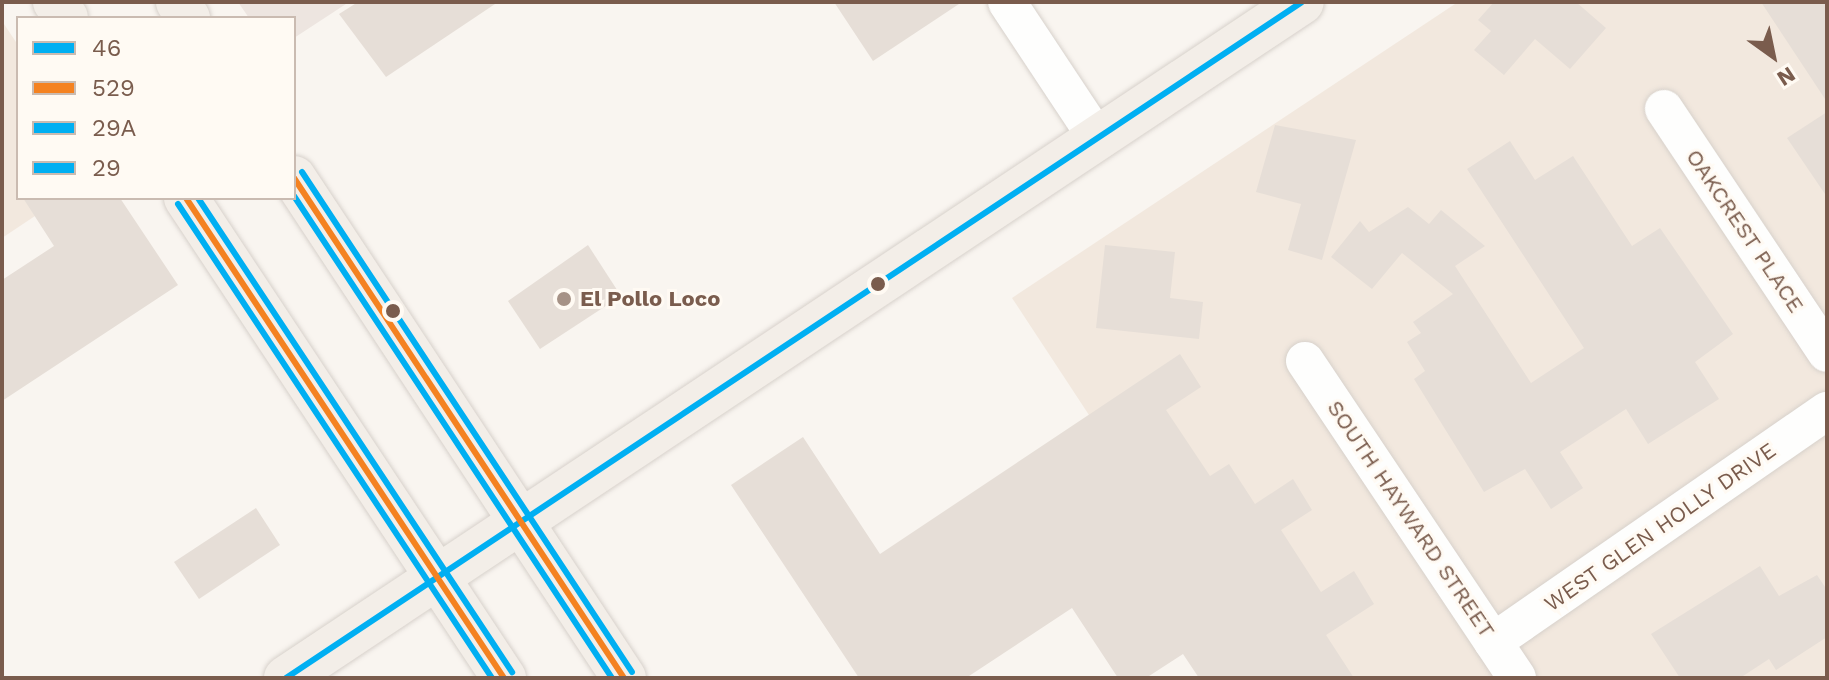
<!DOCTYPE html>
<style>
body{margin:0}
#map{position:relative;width:1829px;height:680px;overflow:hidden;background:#f9f5f0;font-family:"Work Sans",sans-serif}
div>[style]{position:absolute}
.residential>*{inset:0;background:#f2e8de}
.industrial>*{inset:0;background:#ede5e0}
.building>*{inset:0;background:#e6ded7}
.roads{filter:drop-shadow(0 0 2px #d7d1cb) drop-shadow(0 0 2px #d7d1cb)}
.minor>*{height:38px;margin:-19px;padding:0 19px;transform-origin:19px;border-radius:19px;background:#fefefd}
.major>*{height:44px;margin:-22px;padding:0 22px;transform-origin:22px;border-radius:22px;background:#f3eee8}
.bus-1>*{height:6px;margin:-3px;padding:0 3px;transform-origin:3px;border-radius:3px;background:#00aff2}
.bus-2>*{height:6px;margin:-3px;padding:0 3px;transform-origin:3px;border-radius:3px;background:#f48221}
.bus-3>*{height:6px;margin:-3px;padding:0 3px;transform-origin:3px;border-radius:3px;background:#00aff2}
.bus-4>*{height:6px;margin:-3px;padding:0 3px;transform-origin:3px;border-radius:3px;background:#00aff2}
.dots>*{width:22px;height:22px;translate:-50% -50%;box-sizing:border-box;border:4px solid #fffaf3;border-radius:50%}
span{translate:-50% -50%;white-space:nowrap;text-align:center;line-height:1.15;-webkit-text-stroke:6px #fffaf3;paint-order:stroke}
.street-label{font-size:22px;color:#7a5c4d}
.poi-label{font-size:22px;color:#7a5c4d;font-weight:700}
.left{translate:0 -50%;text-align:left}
.frame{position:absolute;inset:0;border:4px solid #7a5c4d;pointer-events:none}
.legend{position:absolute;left:16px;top:16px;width:280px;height:184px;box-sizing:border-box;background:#fffaf3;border:2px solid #cabbb1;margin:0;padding:10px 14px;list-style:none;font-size:24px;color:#7a5c4d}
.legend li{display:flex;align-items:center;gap:16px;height:40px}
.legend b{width:40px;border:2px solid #cabbb1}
.north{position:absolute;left:1733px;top:16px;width:80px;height:80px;-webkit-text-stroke:6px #fffaf3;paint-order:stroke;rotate:147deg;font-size:22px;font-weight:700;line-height:32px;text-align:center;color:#7a5c4d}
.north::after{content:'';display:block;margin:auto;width:28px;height:36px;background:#7a5c4d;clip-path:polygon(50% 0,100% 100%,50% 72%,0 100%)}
</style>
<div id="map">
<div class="residential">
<i style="clip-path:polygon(1458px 2px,1827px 2px,1827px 678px,1262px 678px,1012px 298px)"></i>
<i style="clip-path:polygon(2px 21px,18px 45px,18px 198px,62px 198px,2px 238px)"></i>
</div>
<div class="industrial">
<i style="clip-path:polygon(238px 2px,349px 2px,294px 38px,294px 18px,249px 18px)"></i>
</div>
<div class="building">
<i style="clip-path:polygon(358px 2px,498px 2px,386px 77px,339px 14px)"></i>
<i style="clip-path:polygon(834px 2px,962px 2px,873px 61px)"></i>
<i style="clip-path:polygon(1494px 2px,1576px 2px,1606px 28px,1570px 69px,1535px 39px,1504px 75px,1474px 50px,1491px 31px,1478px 20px)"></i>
<i style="clip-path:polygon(1761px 2px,1827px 2px,1827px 102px)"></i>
<i style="clip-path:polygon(1827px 112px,1827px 197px,1787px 138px)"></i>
<i style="clip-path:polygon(1275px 125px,1356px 140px,1322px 260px,1288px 250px,1301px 204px,1256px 192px)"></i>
<i style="clip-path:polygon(1510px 141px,1535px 180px,1573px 156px,1632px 246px,1660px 228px,1733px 334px,1695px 362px,1719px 399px,1648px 444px,1626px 409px,1560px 452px,1583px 488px,1551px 509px,1525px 469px,1484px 492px,1414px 379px,1425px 371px,1407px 342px,1421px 333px,1413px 322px,1453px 294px,1402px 253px,1372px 289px,1331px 257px,1360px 221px,1369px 232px,1408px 207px,1429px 224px,1441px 210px,1485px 246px,1455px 266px,1531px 383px,1584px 348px,1467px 169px)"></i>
<i style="clip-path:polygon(23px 198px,120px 198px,178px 285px,2px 401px,2px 280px,54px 246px)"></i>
<i style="clip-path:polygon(588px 245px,621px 296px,540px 349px,508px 301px)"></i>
<i style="clip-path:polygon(1105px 245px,1175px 252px,1170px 298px,1203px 302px,1199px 339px,1096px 328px)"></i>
<i style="clip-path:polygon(1180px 354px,1201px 387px,1166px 410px,1210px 476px,1229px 464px,1255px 504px,1293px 479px,1312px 510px,1281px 530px,1321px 592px,1354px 571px,1374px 604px,1326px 635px,1354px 678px,1199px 678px,1183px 654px,1146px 678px,1118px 678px,1072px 608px,966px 678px,859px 678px,731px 485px,803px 437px,880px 554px)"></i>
<i style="clip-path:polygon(256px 508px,280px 545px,199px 599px,174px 562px)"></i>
<i style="clip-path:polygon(1760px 566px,1779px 596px,1817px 575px,1827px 590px,1827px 637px,1776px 670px,1769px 659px,1740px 678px,1680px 678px,1651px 634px)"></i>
</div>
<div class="roads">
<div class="minor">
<i style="left:1007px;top:2px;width:163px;rotate:56.5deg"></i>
<i style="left:1664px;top:109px;width:293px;rotate:56.3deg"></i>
<i style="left:1305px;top:361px;width:381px;rotate:56.2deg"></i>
<i style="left:1493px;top:642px;width:406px;rotate:-34.7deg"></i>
</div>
<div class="major">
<i style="left:55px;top:2px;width:19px;rotate:55deg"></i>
<i style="left:178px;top:2px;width:19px;rotate:58deg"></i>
<i style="left:294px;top:178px;width:599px;rotate:56.58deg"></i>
<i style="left:186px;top:198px;width:576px;rotate:56.48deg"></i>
<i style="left:286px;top:678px;width:1220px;rotate:-33.64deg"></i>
</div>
</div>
<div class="bus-1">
<i style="left:286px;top:678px;width:1220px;rotate:-33.64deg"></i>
</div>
<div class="bus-2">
<i style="left:294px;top:178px;width:599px;rotate:56.58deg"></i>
<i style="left:186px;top:198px;width:576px;rotate:56.48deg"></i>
</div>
<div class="bus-3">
<i style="left:294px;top:196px;width:577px;rotate:56.59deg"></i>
<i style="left:178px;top:204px;width:569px;rotate:56.48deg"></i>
</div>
<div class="bus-4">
<i style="left:302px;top:172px;width:599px;rotate:56.58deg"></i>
<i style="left:198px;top:198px;width:569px;rotate:56.48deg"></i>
</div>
<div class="dots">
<i style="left:878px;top:284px;background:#7a5c4d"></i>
<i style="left:564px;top:299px;background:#a69286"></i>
<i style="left:393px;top:311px;background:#7a5c4d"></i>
</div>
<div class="street-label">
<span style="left:1745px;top:231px;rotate:56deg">OAKCREST PLACE</span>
<span style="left:1411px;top:519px;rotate:56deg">SOUTH HAYWARD STREET</span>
<span style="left:1660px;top:527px;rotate:-35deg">WEST GLEN HOLLY DRIVE</span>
</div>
<div class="poi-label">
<span class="left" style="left:580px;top:299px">El Pollo Loco</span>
</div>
<div class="frame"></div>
<ul class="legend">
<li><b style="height:10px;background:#00aff2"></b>46</li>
<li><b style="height:10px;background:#f48221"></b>529</li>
<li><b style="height:10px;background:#00aff2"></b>29A</li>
<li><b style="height:10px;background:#00aff2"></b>29</li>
</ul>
<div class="north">N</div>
</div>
